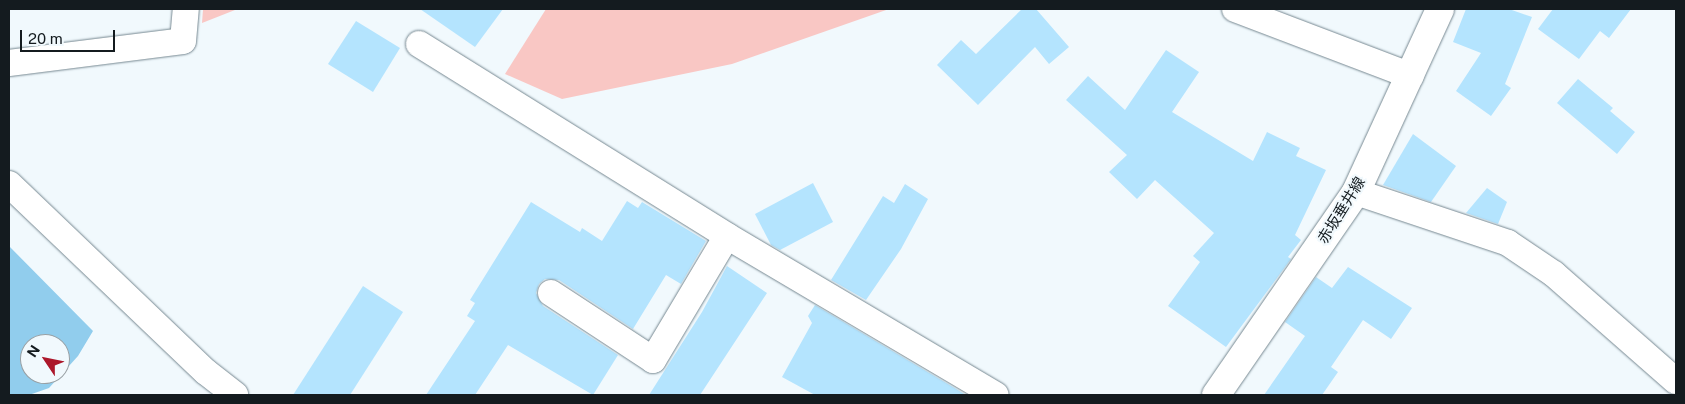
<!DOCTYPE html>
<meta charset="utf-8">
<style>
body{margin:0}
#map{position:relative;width:1685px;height:404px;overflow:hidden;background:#f1f9fd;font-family:"Public Sans","Noto Sans JP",sans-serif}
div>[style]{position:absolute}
.green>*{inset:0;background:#f9c7c4}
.water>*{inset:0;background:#91cded}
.building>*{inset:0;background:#b4e4fe}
.roads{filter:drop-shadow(0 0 1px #768891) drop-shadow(0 0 1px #768891)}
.minor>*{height:26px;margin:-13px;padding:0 13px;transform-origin:13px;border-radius:13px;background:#fff}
.secondary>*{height:28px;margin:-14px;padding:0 14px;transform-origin:14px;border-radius:14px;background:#fff}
span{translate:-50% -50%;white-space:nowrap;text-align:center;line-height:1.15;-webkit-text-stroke:4px #f1f9fd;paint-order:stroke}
.street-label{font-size:15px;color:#141b1f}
.frame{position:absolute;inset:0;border:10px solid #141b1f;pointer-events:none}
.north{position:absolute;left:20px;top:334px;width:50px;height:50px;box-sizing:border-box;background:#f1f9fd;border:1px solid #99a0a4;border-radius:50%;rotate:304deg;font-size:14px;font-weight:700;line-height:20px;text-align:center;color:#141b1f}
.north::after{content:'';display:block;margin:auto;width:18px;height:22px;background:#ac182b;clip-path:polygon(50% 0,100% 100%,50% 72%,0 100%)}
.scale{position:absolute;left:20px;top:30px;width:95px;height:22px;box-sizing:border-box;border:2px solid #141b1f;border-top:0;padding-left:6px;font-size:15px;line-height:18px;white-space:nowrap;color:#141b1f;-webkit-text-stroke:4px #f1f9fd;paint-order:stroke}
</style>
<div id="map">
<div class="green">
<i style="clip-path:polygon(203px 9px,235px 9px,235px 10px,202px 23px)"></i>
<i style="clip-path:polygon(546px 9px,889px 9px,732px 64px,562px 99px,505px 74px)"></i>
</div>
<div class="water">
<i style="clip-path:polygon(evenodd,9px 246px,93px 331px,78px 356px,49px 388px,29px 395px,9px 395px,9px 246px,30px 344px,60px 344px,60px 374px,30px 374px,30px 344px)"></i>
</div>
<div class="building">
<i style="clip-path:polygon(420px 9px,503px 9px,475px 47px)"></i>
<i style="clip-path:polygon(1022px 9px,1036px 9px,1069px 47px,1049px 64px,1035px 47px,978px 105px,937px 65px,961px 40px,976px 54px)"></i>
<i style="clip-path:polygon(1466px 9px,1509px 9px,1532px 17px,1505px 84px,1511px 88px,1491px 116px,1456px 91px,1481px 53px,1453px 42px)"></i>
<i style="clip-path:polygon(1553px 9px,1631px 9px,1609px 38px,1600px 31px,1579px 59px,1538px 29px)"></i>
<i style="clip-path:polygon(356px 21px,400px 48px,373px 92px,328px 64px)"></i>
<i style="clip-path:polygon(1166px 50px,1199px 72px,1172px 112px,1253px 161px,1267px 132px,1300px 148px,1296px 156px,1326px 170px,1295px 235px,1301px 240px,1288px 257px,1291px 259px,1226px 347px,1168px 306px,1200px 262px,1193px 256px,1214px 233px,1155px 180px,1137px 199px,1109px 172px,1127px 155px,1066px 100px,1088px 76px,1125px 110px)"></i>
<i style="clip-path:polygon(1578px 79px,1613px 108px,1610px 111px,1635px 132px,1617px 154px,1557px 103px)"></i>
<i style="clip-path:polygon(1413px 134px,1456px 166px,1431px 202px,1383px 185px)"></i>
<i style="clip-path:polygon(813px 183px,833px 222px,780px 250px,771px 245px,755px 214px)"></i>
<i style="clip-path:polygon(905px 184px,928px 199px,901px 249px,866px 300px,831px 280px,883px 196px,894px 203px)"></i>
<i style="clip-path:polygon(1487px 188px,1507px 202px,1498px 224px,1466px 213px)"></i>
<i style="clip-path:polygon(627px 201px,638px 208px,642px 202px,706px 241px,681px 284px,666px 275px,633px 329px,559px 280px,545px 279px,539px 284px,536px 293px,543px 306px,618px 355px,593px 395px,508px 345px,475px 395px,426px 395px,475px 321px,467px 316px,475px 303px,470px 300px,531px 202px,580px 232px,582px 228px,602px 241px)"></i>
<i style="clip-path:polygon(727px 266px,767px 293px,700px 395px,649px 395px,702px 312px)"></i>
<i style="clip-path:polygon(1348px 267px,1412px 308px,1391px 339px,1363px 320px,1331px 367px,1338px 372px,1322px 395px,1264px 395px,1305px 336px,1285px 322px,1316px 277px,1332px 288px)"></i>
<i style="clip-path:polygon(363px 286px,403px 312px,350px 395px,293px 395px)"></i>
<i style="clip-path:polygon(815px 305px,953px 387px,966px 395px,815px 395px,782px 377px,812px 323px,808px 316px)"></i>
</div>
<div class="roads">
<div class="minor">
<i style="left:1235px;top:9px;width:188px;rotate:20.8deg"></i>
<i style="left:419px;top:44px;width:363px;rotate:31.9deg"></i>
<i style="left:9px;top:63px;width:175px;rotate:-7.2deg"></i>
<i style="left:183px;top:41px;width:32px;rotate:-85deg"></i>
<i style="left:9px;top:184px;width:272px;rotate:43.7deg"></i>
<i style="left:206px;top:372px;width:37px;rotate:38deg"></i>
<i style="left:1356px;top:192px;width:160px;rotate:18.5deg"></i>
<i style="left:1508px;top:243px;width:55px;rotate:34deg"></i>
<i style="left:1554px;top:274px;width:162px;rotate:41.3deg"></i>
<i style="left:551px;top:293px;width:122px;rotate:33.3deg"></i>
<i style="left:653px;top:360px;width:144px;rotate:-59.2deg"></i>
<i style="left:727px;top:236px;width:312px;rotate:30.6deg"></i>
</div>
<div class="secondary">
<i style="left:1216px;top:395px;width:247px;rotate:-55.4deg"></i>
<i style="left:1356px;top:192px;width:201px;rotate:-65.3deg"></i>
</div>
</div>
<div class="street-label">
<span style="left:1341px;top:210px;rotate:-58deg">赤坂垂井線</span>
</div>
<div class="frame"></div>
<div class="north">N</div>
<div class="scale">20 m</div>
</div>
